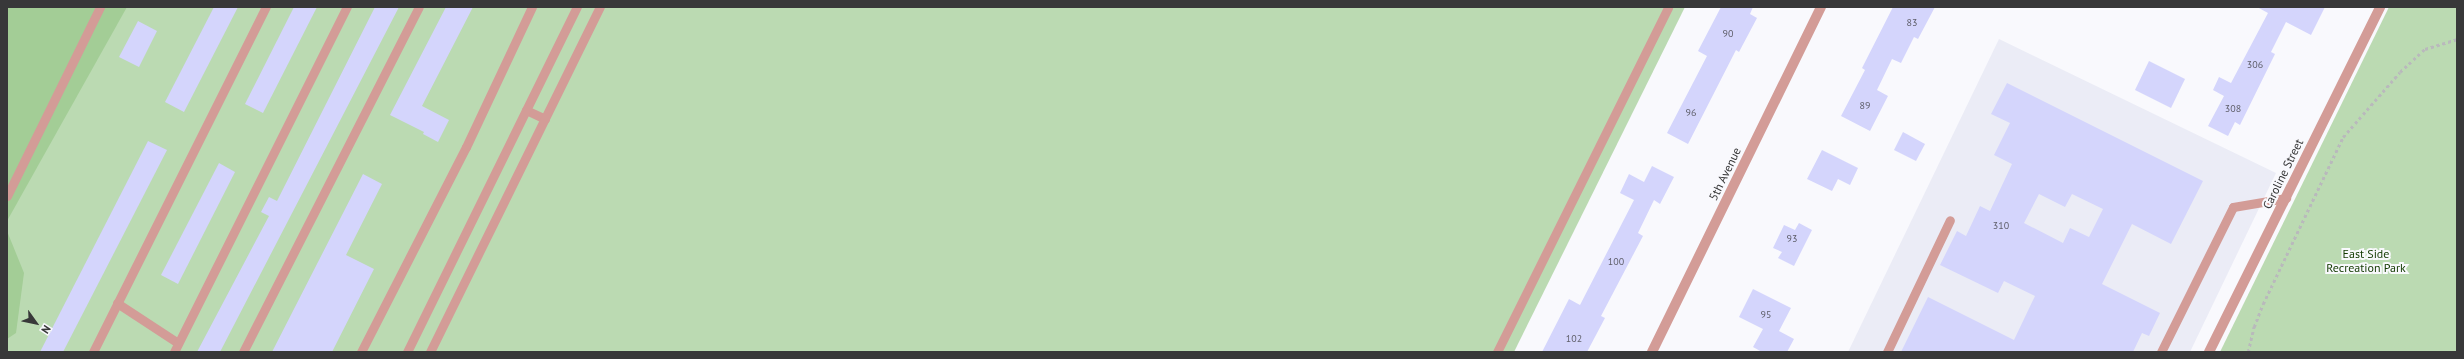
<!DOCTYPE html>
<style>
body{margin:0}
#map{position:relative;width:2464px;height:359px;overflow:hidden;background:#f9f9fd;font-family:"PT Sans",sans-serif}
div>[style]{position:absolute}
.built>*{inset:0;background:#ebecf6}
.green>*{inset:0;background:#bbdab2}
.forest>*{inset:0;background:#a3cd96}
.building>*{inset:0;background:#d4d5fc}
.path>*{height:2.5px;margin-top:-1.25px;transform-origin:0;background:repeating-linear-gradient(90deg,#b9b9bc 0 3px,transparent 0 6px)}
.service>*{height:9px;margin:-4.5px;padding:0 4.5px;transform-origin:4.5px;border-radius:4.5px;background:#d39c97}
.minor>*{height:10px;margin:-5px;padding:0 5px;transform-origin:5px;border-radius:5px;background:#d39c97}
span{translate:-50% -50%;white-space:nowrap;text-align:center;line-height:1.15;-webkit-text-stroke:4px #f9f9fd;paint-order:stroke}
.number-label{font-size:10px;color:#5f5f6a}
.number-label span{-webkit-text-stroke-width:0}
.street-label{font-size:12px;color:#383839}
.park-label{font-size:12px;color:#133b02}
.frame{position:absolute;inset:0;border:8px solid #383839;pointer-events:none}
.north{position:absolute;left:16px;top:303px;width:40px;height:40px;-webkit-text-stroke:3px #f9f9fd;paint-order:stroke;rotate:123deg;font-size:11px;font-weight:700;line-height:16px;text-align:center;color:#383839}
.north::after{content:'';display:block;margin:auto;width:14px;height:18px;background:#383839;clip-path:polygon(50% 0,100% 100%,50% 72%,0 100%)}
</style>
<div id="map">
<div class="built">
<i style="clip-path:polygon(1999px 39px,2276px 173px,2190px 352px,1848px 352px)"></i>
</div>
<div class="green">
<i style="clip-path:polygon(7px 7px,1685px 7px,1514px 352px,7px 352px)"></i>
<i style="clip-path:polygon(2389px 7px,2457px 7px,2457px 352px,2220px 352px)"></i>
</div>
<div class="forest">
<i style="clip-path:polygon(7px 7px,127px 7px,7px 221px)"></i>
<i style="clip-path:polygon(7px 231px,24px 273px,16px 333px,7px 339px)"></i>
</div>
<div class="building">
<i style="clip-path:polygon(214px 7px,238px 7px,184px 112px,165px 102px)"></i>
<i style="clip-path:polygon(294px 7px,317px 7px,263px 113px,245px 104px)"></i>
<i style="clip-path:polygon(375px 7px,399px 7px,220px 352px,197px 352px,269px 216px,261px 212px,269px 197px,277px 201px)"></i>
<i style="clip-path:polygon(446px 7px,473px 7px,422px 106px,449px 120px,438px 142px,423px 134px,424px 132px,390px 115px)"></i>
<i style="clip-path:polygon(1721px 7px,1753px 7px,1750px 14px,1757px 18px,1739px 52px,1736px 50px,1688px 144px,1667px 133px,1707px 56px,1698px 51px)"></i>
<i style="clip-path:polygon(1893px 7px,1935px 7px,1918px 39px,1914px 37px,1901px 63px,1892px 59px,1877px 90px,1888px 96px,1870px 131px,1841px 116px,1865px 70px,1862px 68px)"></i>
<i style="clip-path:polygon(2257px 7px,2325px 7px,2311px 35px,2286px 22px,2271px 52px,2275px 54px,2240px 125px,2235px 122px,2228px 136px,2208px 126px,2224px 96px,2213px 90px,2219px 77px,2231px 83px,2268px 13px)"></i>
<i style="clip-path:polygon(138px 21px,157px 31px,139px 67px,119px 57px)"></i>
<i style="clip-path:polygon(2149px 61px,2185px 79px,2171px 108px,2135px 90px)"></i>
<i style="clip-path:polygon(evenodd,2007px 83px,2203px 181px,2171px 244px,2132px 224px,2102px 284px,2160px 313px,2149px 336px,2142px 333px,2133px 352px,1901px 352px,1928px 297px,2014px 340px,2035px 296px,2004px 281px,1998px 293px,1940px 265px,1957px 231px,1966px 236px,1980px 206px,1990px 211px,2012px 164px,1994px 155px,2010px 123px,1991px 114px,2007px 83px,2039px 194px,2065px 207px,2072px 194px,2103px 209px,2089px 237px,2070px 228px,2063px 243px,2024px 223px,2039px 194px)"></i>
<i style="clip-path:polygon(1903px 132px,1925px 144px,1916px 161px,1894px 150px)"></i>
<i style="clip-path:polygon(148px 141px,167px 150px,63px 352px,40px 352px)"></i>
<i style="clip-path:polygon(1822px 150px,1858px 168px,1850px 185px,1838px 179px,1832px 191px,1807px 179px)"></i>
<i style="clip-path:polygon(219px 163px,235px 172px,178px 284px,161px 275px)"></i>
<i style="clip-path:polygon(1652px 166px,1674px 177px,1660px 204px,1654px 200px,1638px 233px,1643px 236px,1601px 316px,1605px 318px,1587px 352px,1542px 352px,1569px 299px,1580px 305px,1634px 200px,1620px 193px,1629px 174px,1644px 182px)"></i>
<i style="clip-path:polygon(363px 174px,382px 184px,346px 255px,374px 269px,332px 352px,272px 352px)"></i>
<i style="clip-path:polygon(1799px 223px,1812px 230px,1794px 266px,1778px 258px,1782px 252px,1773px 248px,1784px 225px,1795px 230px)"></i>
<i style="clip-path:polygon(1753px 289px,1791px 308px,1779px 331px,1794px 339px,1787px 352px,1762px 352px,1753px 347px,1763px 329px,1739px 317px)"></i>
</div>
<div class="path">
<i style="left:2248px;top:352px;width:26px;rotate:-77deg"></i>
<i style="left:2254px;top:327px;width:25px;rotate:-69deg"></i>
<i style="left:2263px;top:304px;width:185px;rotate:-64.4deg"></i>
<i style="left:2343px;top:137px;width:86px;rotate:-48.8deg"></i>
<i style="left:2400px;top:72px;width:34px;rotate:-43deg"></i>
<i style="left:2425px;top:49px;width:34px;rotate:-17deg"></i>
</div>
<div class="service">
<i style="left:526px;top:110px;width:21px;rotate:25deg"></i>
<i style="left:7px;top:196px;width:211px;rotate:-63.8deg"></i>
<i style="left:117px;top:303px;width:73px;rotate:33.3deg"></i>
<i style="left:93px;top:352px;width:386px;rotate:-63.4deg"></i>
<i style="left:174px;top:352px;width:386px;rotate:-63.4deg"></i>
<i style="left:243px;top:352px;width:387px;rotate:-63deg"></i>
<i style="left:361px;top:352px;width:230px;rotate:-62.9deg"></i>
<i style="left:466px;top:147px;width:155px;rotate:-64.8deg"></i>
<i style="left:407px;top:352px;width:385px;rotate:-63.8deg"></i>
<i style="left:430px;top:352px;width:385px;rotate:-63.8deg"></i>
<i style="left:1497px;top:352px;width:385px;rotate:-63.6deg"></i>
<i style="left:1887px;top:352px;width:146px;rotate:-64.5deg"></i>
<i style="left:2161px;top:352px;width:162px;rotate:-63.6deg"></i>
<i style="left:2233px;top:207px;width:54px;rotate:-9.6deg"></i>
</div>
<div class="minor">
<i style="left:1652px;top:352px;width:384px;rotate:-63.9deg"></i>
<i style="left:2209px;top:352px;width:385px;rotate:-63.6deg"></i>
</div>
<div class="number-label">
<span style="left:1912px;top:23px">83</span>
<span style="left:1728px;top:34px">90</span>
<span style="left:2255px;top:65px">306</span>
<span style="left:1865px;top:106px">89</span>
<span style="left:2233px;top:109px">308</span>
<span style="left:1691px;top:113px">96</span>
<span style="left:2001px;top:226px">310</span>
<span style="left:1792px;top:239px">93</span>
<span style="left:1616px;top:262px">100</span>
<span style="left:1766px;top:315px">95</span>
<span style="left:1574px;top:339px">102</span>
</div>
<div class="street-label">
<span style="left:1725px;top:174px;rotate:-64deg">5th Avenue</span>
<span style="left:2283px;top:174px;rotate:-64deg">Caroline Street</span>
</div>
<div class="park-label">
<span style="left:2366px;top:261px">East Side<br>Recreation Park</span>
</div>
<div class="frame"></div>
<div class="north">N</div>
</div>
